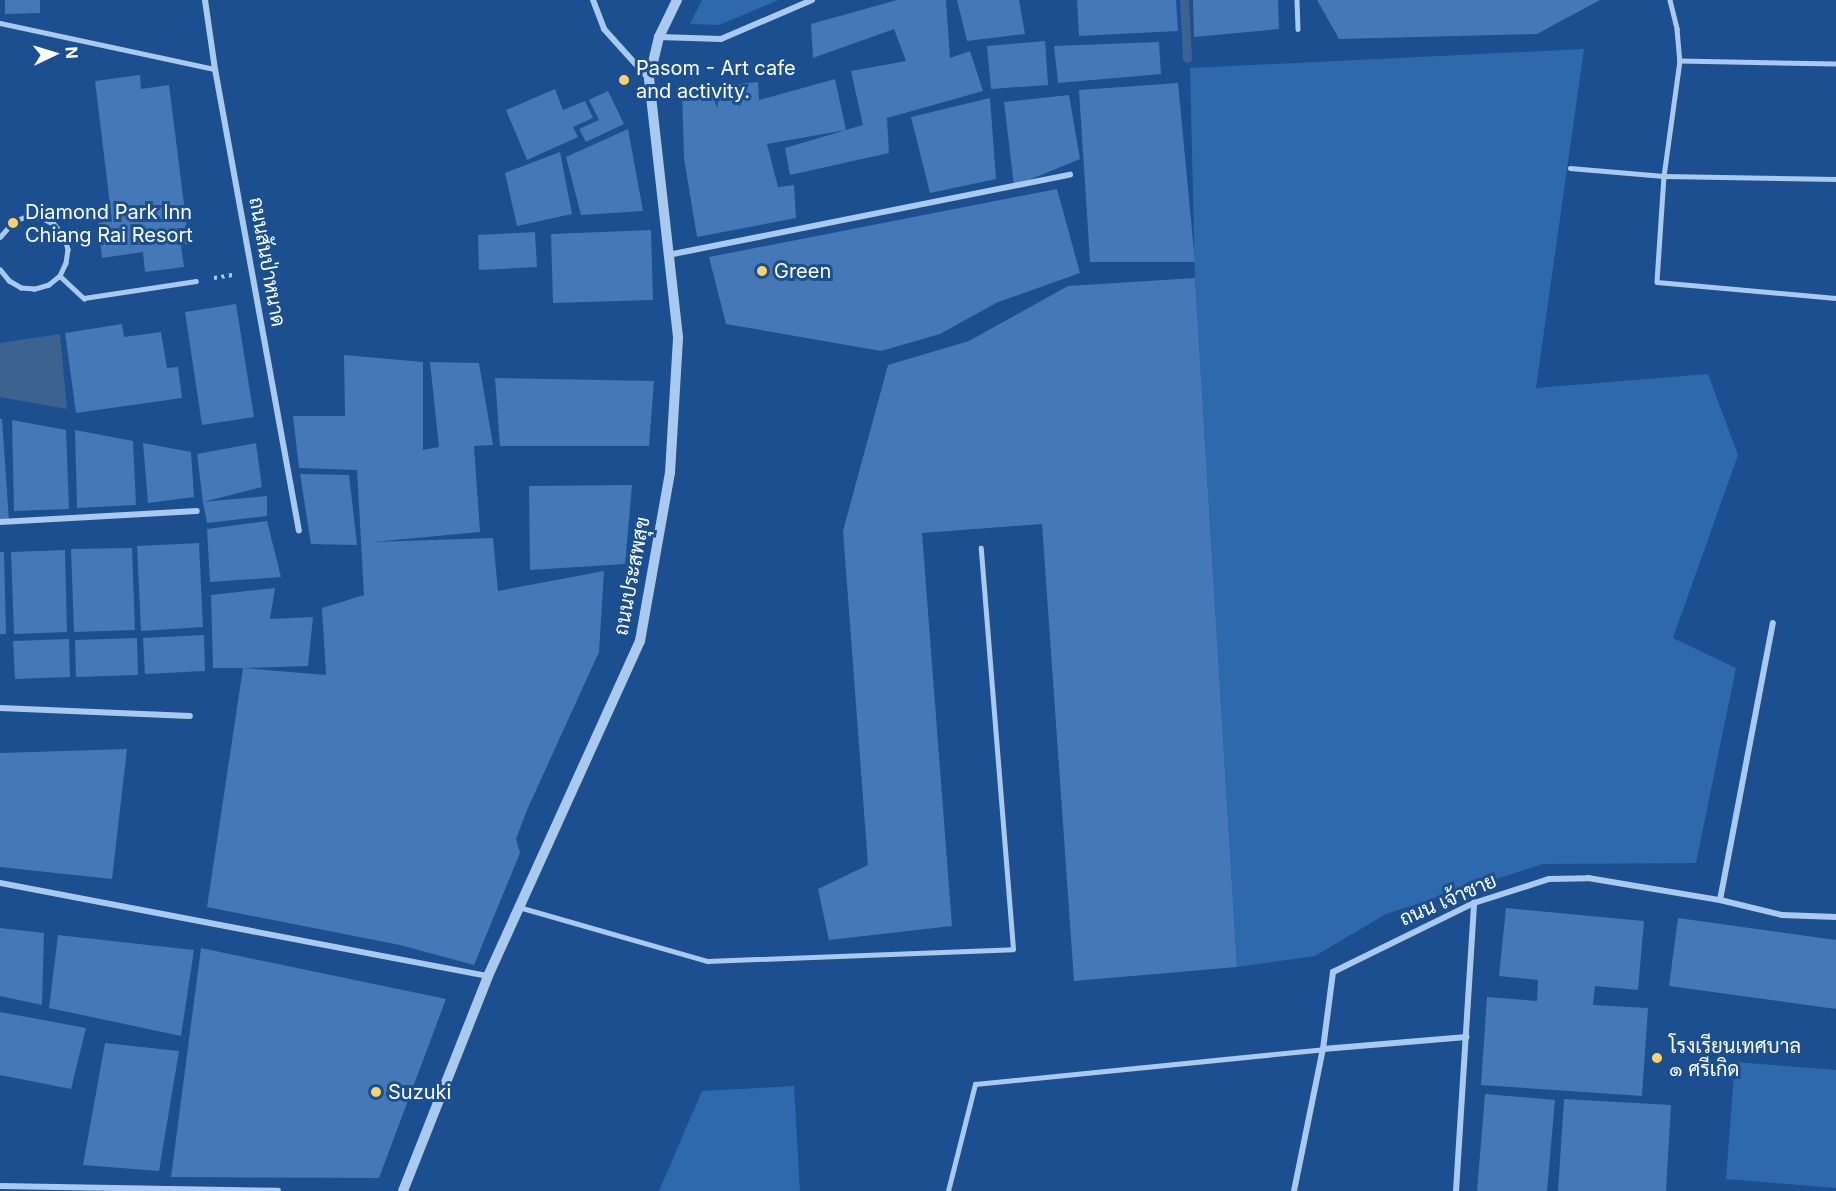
<!DOCTYPE html>
<meta charset="utf-8">
<style>
body{margin:0}
#map{position:relative;width:1836px;height:1191px;overflow:hidden;background:#1b4f8f;font-family:Inter,Sarabun,sans-serif}
div>[style]{position:absolute}
.green>*{inset:0;background:#2e69ad}
.water>*{inset:0;background:#3c6290}
.stream>*{height:9px;margin:-4.5px;padding:0 4.5px;transform-origin:4.5px;border-radius:4.5px;background:#3c6290}
.building>*{inset:0;background:#4478b7}
.path>*{height:4px;margin-top:-2px;transform-origin:0;background:repeating-linear-gradient(90deg,#a9c9ee 0 3px,transparent 0 7.5px)}
.service>*{height:4.5px;margin:-2.25px;padding:0 2.25px;transform-origin:2.25px;border-radius:2.25px;background:#a9c9ee}
.minor>*{height:6px;margin:-3px;padding:0 3px;transform-origin:3px;border-radius:3px;background:#a9c9ee}
.tertiary>*{height:10px;margin:-5px;padding:0 5px;transform-origin:5px;border-radius:5px;background:#a9c9ee}
.dots>*{width:16px;height:16px;translate:-50% -50%;box-sizing:border-box;border:3px solid #1b4f8f;border-radius:50%}
span{translate:-50% -50%;white-space:nowrap;text-align:center;line-height:1.15;-webkit-text-stroke:6px #1b4f8f;paint-order:stroke}
.poi-label{font-size:20px;color:#fff}
.left{translate:0 -50%;text-align:left}
.street-label{font-size:20px;color:#fff}
.north{position:absolute;left:24px;top:24px;width:60px;height:60px;-webkit-text-stroke:4px #1b4f8f;paint-order:stroke;rotate:86deg;font-size:16px;font-weight:700;line-height:24px;text-align:center;color:#fff}
.north::after{content:'';display:block;margin:auto;width:21px;height:27px;background:#fff;clip-path:polygon(50% 0,100% 100%,50% 72%,0 100%)}
</style>
<div id="map">
<div class="green">
<i style="clip-path:polygon(702px 0,779px 0,719px 25px,690px 24px)"></i>
<i style="clip-path:polygon(1584px 49px,1536px 388px,1708px 374px,1738px 455px,1673px 638px,1736px 668px,1696px 863px,1543px 864px,1386px 914px,1315px 956px,1237px 967px,1195px 278px,1190px 68px)"></i>
<i style="clip-path:polygon(1735px 1062px,1836px 1070px,1836px 1188px,1726px 1179px)"></i>
<i style="clip-path:polygon(794px 1086px,800px 1191px,876px 1191px,659px 1191px,702px 1091px)"></i>
</div>
<div class="water">
<i style="clip-path:polygon(60px 334px,67px 409px,0 397px,0 343px)"></i>
</div>
<div class="stream">
<i style="left:1184px;top:0;width:58px;rotate:87deg"></i>
</div>
<div class="building">
<i style="clip-path:polygon(5px 0,40px 0,40px 13px,5px 14px)"></i>
<i style="clip-path:polygon(897px 0,946px 0,950px 58px,970px 51px,983px 91px,887px 118px,889px 153px,790px 175px,785px 148px,846px 130px,767px 144px,778px 187px,794px 185px,796px 218px,697px 237px,684px 158px,682px 90px,758px 82px,759px 100px,835px 79px,846px 130px,863px 125px,851px 71px,906px 61px,894px 29px,813px 58px,811px 24px)"></i>
<i style="clip-path:polygon(957px 0,1019px 0,1025px 34px,967px 41px)"></i>
<i style="clip-path:polygon(1077px 0,1176px 0,1178px 31px,1079px 36px)"></i>
<i style="clip-path:polygon(1193px 0,1278px 0,1279px 29px,1194px 37px)"></i>
<i style="clip-path:polygon(1317px 0,1600px 0,1537px 34px,1339px 39px)"></i>
<i style="clip-path:polygon(1045px 41px,1048px 85px,991px 89px,987px 46px)"></i>
<i style="clip-path:polygon(1159px 42px,1161px 74px,1058px 83px,1054px 46px)"></i>
<i style="clip-path:polygon(140px 75px,141px 89px,169px 85px,189px 244px,181px 245px,184px 267px,145px 272px,143px 252px,102px 258px,98px 223px,112px 221px,95px 81px)"></i>
<i style="clip-path:polygon(1178px 83px,1195px 262px,1090px 262px,1079px 90px)"></i>
<i style="clip-path:polygon(555px 89px,563px 110px,585px 101px,593px 118px,573px 127px,578px 137px,527px 160px,506px 110px)"></i>
<i style="clip-path:polygon(608px 91px,624px 124px,586px 142px,579px 129px,599px 120px,589px 100px)"></i>
<i style="clip-path:polygon(1069px 95px,1080px 159px,1014px 186px,1004px 102px)"></i>
<i style="clip-path:polygon(990px 98px,996px 179px,930px 193px,911px 117px)"></i>
<i style="clip-path:polygon(628px 129px,643px 211px,581px 215px,566px 157px)"></i>
<i style="clip-path:polygon(560px 152px,572px 214px,517px 226px,505px 173px)"></i>
<i style="clip-path:polygon(1057px 189px,1080px 273px,998px 302px,940px 334px,881px 351px,726px 324px,709px 257px)"></i>
<i style="clip-path:polygon(651px 230px,653px 300px,553px 303px,551px 234px)"></i>
<i style="clip-path:polygon(535px 232px,537px 267px,479px 270px,478px 235px)"></i>
<i style="clip-path:polygon(1195px 278px,1237px 967px,1074px 981px,1042px 524px,922px 533px,952px 926px,829px 940px,818px 889px,868px 865px,843px 531px,888px 365px,969px 341px,1068px 286px)"></i>
<i style="clip-path:polygon(236px 304px,254px 417px,202px 425px,185px 312px)"></i>
<i style="clip-path:polygon(122px 324px,124px 337px,161px 332px,167px 368px,178px 367px,182px 398px,76px 413px,65px 333px)"></i>
<i style="clip-path:polygon(344px 355px,423px 362px,423px 450px,439px 447px,430px 362px,479px 363px,493px 445px,474px 446px,480px 532px,373px 542px,493px 538px,498px 591px,604px 571px,599px 652px,527px 810px,516px 839px,520px 853px,474px 965px,400px 945px,207px 907px,243px 668px,213px 668px,211px 595px,275px 588px,270px 619px,313px 617px,308px 666px,243px 668px,326px 675px,322px 608px,364px 595px,357px 470px,299px 468px,293px 416px,345px 416px)"></i>
<i style="clip-path:polygon(495px 378px,654px 381px,649px 446px,500px 446px)"></i>
<i style="clip-path:polygon(0 419px,2px 419px,9px 521px,0 519px)"></i>
<i style="clip-path:polygon(12px 420px,66px 430px,69px 509px,14px 511px)"></i>
<i style="clip-path:polygon(75px 430px,133px 441px,136px 505px,77px 508px)"></i>
<i style="clip-path:polygon(143px 443px,191px 452px,194px 497px,148px 503px)"></i>
<i style="clip-path:polygon(256px 443px,262px 487px,203px 502px,267px 496px,267px 516px,207px 523px,203px 502px,197px 454px)"></i>
<i style="clip-path:polygon(300px 474px,349px 475px,357px 545px,311px 544px)"></i>
<i style="clip-path:polygon(632px 485px,625px 564px,530px 570px,529px 486px)"></i>
<i style="clip-path:polygon(267px 521px,281px 577px,210px 582px,207px 529px)"></i>
<i style="clip-path:polygon(199px 543px,203px 627px,141px 631px,137px 546px)"></i>
<i style="clip-path:polygon(132px 548px,135px 630px,74px 632px,71px 549px)"></i>
<i style="clip-path:polygon(65px 550px,67px 632px,14px 634px,11px 552px)"></i>
<i style="clip-path:polygon(0 552px,4px 552px,6px 634px,0 634px)"></i>
<i style="clip-path:polygon(204px 635px,205px 671px,145px 674px,143px 638px)"></i>
<i style="clip-path:polygon(137px 638px,138px 675px,76px 677px,75px 640px)"></i>
<i style="clip-path:polygon(69px 639px,70px 677px,15px 679px,13px 641px)"></i>
<i style="clip-path:polygon(127px 749px,112px 879px,0 867px,0 753px)"></i>
<i style="clip-path:polygon(1506px 908px,1644px 921px,1638px 990px,1595px 986px,1593px 1005px,1648px 1008px,1642px 1096px,1481px 1085px,1487px 997px,1537px 1001px,1538px 980px,1499px 976px)"></i>
<i style="clip-path:polygon(1678px 918px,1836px 940px,1836px 1009px,1669px 986px)"></i>
<i style="clip-path:polygon(0 928px,44px 933px,42px 1005px,0 996px)"></i>
<i style="clip-path:polygon(58px 935px,194px 950px,181px 1036px,49px 1008px)"></i>
<i style="clip-path:polygon(201px 948px,446px 999px,379px 1178px,171px 1177px)"></i>
<i style="clip-path:polygon(0 1012px,86px 1028px,71px 1089px,0 1075px)"></i>
<i style="clip-path:polygon(105px 1043px,179px 1051px,159px 1171px,83px 1165px)"></i>
<i style="clip-path:polygon(1485px 1094px,1555px 1100px,1547px 1191px,1477px 1191px)"></i>
<i style="clip-path:polygon(1564px 1099px,1671px 1105px,1666px 1191px,1558px 1191px)"></i>
</div>
<div class="path">
<i style="left:214px;top:278px;width:19px;rotate:-9deg"></i>
</div>
<div class="service">
<i style="left:1297px;top:0;width:29px;rotate:88deg"></i>
<i style="left:1670px;top:0;width:30px;rotate:76deg"></i>
<i style="left:1677px;top:29px;width:32px;rotate:85deg"></i>
<i style="left:0;top:23px;width:220px;rotate:12.1deg"></i>
<i style="left:1836px;top:64px;width:156px;rotate:-178.9deg"></i>
<i style="left:1680px;top:61px;width:116px;rotate:97.9deg"></i>
<i style="left:1664px;top:176px;width:106px;rotate:93.8deg"></i>
<i style="left:1657px;top:282px;width:180px;rotate:5.1deg"></i>
<i style="left:1570px;top:168px;width:94px;rotate:4.9deg"></i>
<i style="left:1664px;top:176px;width:172px;rotate:1deg"></i>
<i style="left:0;top:237px;width:21px;rotate:-49deg"></i>
<i style="left:14px;top:221px;width:15px;rotate:-20deg"></i>
<i style="left:28px;top:216px;width:14px;rotate:8deg"></i>
<i style="left:42px;top:218px;width:13px;rotate:27deg"></i>
<i style="left:54px;top:224px;width:16px;rotate:50deg"></i>
<i style="left:64px;top:236px;width:14px;rotate:73deg"></i>
<i style="left:68px;top:249px;width:14px;rotate:98deg"></i>
<i style="left:66px;top:263px;width:14px;rotate:115deg"></i>
<i style="left:60px;top:276px;width:14px;rotate:141deg"></i>
<i style="left:49px;top:285px;width:15px;rotate:164deg"></i>
<i style="left:35px;top:289px;width:14px;rotate:-176deg"></i>
<i style="left:21px;top:288px;width:14px;rotate:-150deg"></i>
<i style="left:9px;top:281px;width:14px;rotate:-129deg"></i>
<i style="left:60px;top:276px;width:33px;rotate:43deg"></i>
<i style="left:84px;top:298px;width:113px;rotate:-8.6deg"></i>
<i style="left:519px;top:907px;width:196px;rotate:16deg"></i>
<i style="left:707px;top:961px;width:306px;rotate:-2.2deg"></i>
<i style="left:1013px;top:949px;width:402px;rotate:-94.6deg"></i>
<i style="left:948px;top:1191px;width:110px;rotate:-75.8deg"></i>
<i style="left:975px;top:1084px;width:350px;rotate:-5.7deg"></i>
</div>
<div class="minor">
<i style="left:205px;top:0;width:70px;rotate:81.8deg"></i>
<i style="left:215px;top:69px;width:469px;rotate:79.7deg"></i>
<i style="left:593px;top:0;width:31px;rotate:69deg"></i>
<i style="left:604px;top:29px;width:67px;rotate:48deg"></i>
<i style="left:659px;top:37px;width:62px;rotate:1.8deg"></i>
<i style="left:721px;top:39px;width:99px;rotate:-23.2deg"></i>
<i style="left:668px;top:255px;width:410px;rotate:-11.3deg"></i>
<i style="left:0;top:522px;width:197px;rotate:-3.2deg"></i>
<i style="left:0;top:708px;width:190px;rotate:2.4deg"></i>
<i style="left:0;top:883px;width:497px;rotate:10.8deg"></i>
<i style="left:1720px;top:900px;width:282px;rotate:-79.2deg"></i>
<i style="left:1323px;top:1049px;width:144px;rotate:-4.8deg"></i>
<i style="left:0;top:1186px;width:278px;rotate:1deg"></i>
<i style="left:1294px;top:1191px;width:145px;rotate:-78.5deg"></i>
<i style="left:1323px;top:1049px;width:78px;rotate:-82.6deg"></i>
<i style="left:1333px;top:972px;width:157px;rotate:-26.1deg"></i>
<i style="left:1474px;top:903px;width:79px;rotate:-17.7deg"></i>
<i style="left:1549px;top:879px;width:39px;rotate:-1deg"></i>
<i style="left:1588px;top:878px;width:134px;rotate:9.5deg"></i>
<i style="left:1720px;top:900px;width:64px;rotate:13.6deg"></i>
<i style="left:1782px;top:915px;width:54px;rotate:2.1deg"></i>
<i style="left:1456px;top:1191px;width:289px;rotate:-86.4deg"></i>
</div>
<div class="tertiary">
<i style="left:403px;top:1191px;width:231px;rotate:-68.4deg"></i>
<i style="left:488px;top:976px;width:368px;rotate:-65.6deg"></i>
<i style="left:640px;top:641px;width:171px;rotate:-79.9deg"></i>
<i style="left:670px;top:473px;width:136px;rotate:-86.6deg"></i>
<i style="left:678px;top:337px;width:260px;rotate:-96.4deg"></i>
<i style="left:649px;top:79px;width:43px;rotate:-76.6deg"></i>
<i style="left:659px;top:37px;width:41px;rotate:-64.1deg"></i>
</div>
<div class="dots">
<i style="left:624px;top:80px;background:#ffd166"></i>
<i style="left:13px;top:223px;background:#ffd166"></i>
<i style="left:762px;top:271px;background:#ffd166"></i>
<i style="left:1657px;top:1058px;background:#ffd166"></i>
<i style="left:376px;top:1092px;background:#ffd166"></i>
</div>
<div class="poi-label">
<span class="left" style="left:636px;top:80px">Pasom - Art cafe<br>and activity.</span>
<span class="left" style="left:25px;top:224px">Diamond Park Inn<br>Chiang Rai Resort</span>
<span class="left" style="left:774px;top:271px">Green</span>
<span class="left" style="left:1669px;top:1058px">โรงเรียนเทศบาล<br>๑ ศรีเกิด</span>
<span class="left" style="left:388px;top:1092px">Suzuki</span>
</div>
<div class="street-label">
<span style="left:267px;top:262px;rotate:80deg">ถนนสันป่าหนาด</span>
<span style="left:632px;top:576px;rotate:-79deg">ถนนประสพสุข</span>
<span style="left:1448px;top:900px;rotate:-23deg">ถนน เจ้าชาย</span>
</div>
<div class="north">N</div>
</div>
